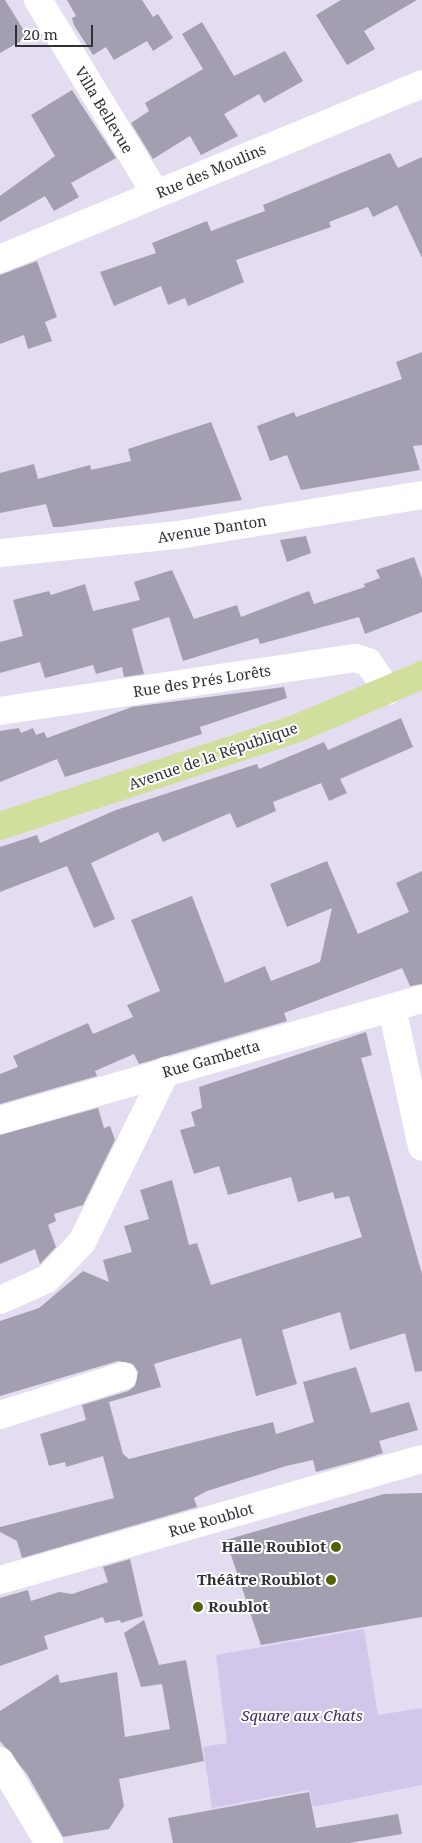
<!DOCTYPE html>
<meta charset="utf-8">
<style>
body{margin:0}
#map{position:relative;width:422px;height:1843px;overflow:hidden;background:#e4ddf2;font-family:"Noto Serif",serif}
div>[style]{position:absolute}
.green>*{inset:0;background:#d2c7eb}
.building>*{inset:0;background:#a49eb1}
.minor>*{height:28px;margin:-14px;padding:0 14px;transform-origin:14px;border-radius:14px;background:#fff}
.major>*{height:28px;margin:-14px;padding:0 14px;transform-origin:14px;border-radius:14px;background:#d0df9b}
.dots>*{width:14px;height:14px;translate:-50% -50%;box-sizing:border-box;border:2px solid #fff;border-radius:50%}
span{translate:-50% -50%;white-space:nowrap;text-align:center;line-height:1.15;-webkit-text-stroke:4px #fff;paint-order:stroke}
.street-label{font-size:15px;color:#322f37}
.poi-label{font-size:15px;color:#322f37;font-weight:700}
.right{translate:-100% -50%;text-align:right}
.left{translate:0 -50%;text-align:left}
.park-label{font-size:15px;color:#412864;font-style:italic}
.scale{position:absolute;left:15px;top:25px;width:78px;height:22px;box-sizing:border-box;border:2px solid #322f37;border-top:0;padding-left:6px;font-size:15px;line-height:18px;white-space:nowrap;color:#322f37;-webkit-text-stroke:4px #fff;paint-order:stroke}
</style>
<div id="map">
<div class="green">
<i style="clip-path:polygon(364px 1629px,378px 1715px,422px 1708px,422px 1785px,313px 1807px,309px 1790px,212px 1808px,203px 1747px,227px 1743px,216px 1655px)"></i>
</div>
<div class="building">
<i style="clip-path:polygon(0 0,5px 0,28px 37px,0 53px)"></i>
<i style="clip-path:polygon(67px 0,142px 0,153px 17px,158px 14px,173px 38px,153px 51px,147px 41px,114px 60px,106px 47px,93px 55px,74px 25px,72px 18px,76px 16px)"></i>
<i style="clip-path:polygon(341px 0,417px 0,364px 31px,375px 49px,347px 65px,316px 15px)"></i>
<i style="clip-path:polygon(202px 22px,234px 76px,285px 51px,303px 81px,264px 103px,259px 94px,224px 114px,238px 136px,201px 155px,190px 136px,153px 159px,131px 123px,149px 111px,145px 103px,203px 69px,182px 34px)"></i>
<i style="clip-path:polygon(72px 90px,116px 158px,71px 183px,79px 197px,54px 211px,45px 196px,0 222px,0 196px,55px 156px,31px 115px)"></i>
<i style="clip-path:polygon(390px 153px,398px 168px,422px 157px,422px 258px,397px 205px,373px 217px,368px 207px,329px 222px,331px 227px,236px 260px,244px 282px,188px 306px,185px 298px,168px 305px,161px 286px,114px 306px,100px 272px,156px 253px,152px 243px,207px 221px,211px 231px,265px 211px,263px 205px)"></i>
<i style="clip-path:polygon(37px 261px,57px 317px,45px 322px,52px 341px,28px 349px,24px 335px,0 344px,0 275px)"></i>
<i style="clip-path:polygon(422px 352px,422px 445px,413px 446px,420px 470px,301px 490px,287px 455px,270px 461px,257px 426px,294px 412px,296px 417px,402px 379px,396px 362px)"></i>
<i style="clip-path:polygon(211px 422px,242px 500px,60px 527px,53px 527px,46px 504px,0 513px,0 473px,34px 464px,38px 479px,90px 465px,91px 470px,131px 461px,128px 449px)"></i>
<i style="clip-path:polygon(306px 536px,311px 553px,287px 562px,280px 540px)"></i>
<i style="clip-path:polygon(414px 557px,422px 579px,422px 612px,365px 634px,359px 617px,260px 644px,258px 638px,183px 661px,169px 617px,132px 629px,144px 674px,124px 677px,122px 667px,96px 674px,93px 665px,45px 678px,40px 662px,0 673px,0 642px,23px 636px,13px 600px,49px 591px,51px 595px,85px 584px,93px 611px,140px 600px,134px 582px,172px 570px,194px 619px,237px 605px,241px 617px,309px 591px,314px 604px,365px 587px,364px 584px,380px 578px,376px 570px)"></i>
<i style="clip-path:polygon(284px 687px,287px 698px,200px 727px,202px 734px,65px 777px,57px 759px,0 782px,0 731px,19px 728px,21px 733px,33px 728px,36px 735px,44px 732px,47px 738px,132px 707px)"></i>
<i style="clip-path:polygon(401px 718px,413px 747px,340px 779px,347px 793px,329px 801px,321px 783px,273px 802px,276px 811px,237px 828px,230px 813px,163px 842px,158px 832px,91px 863px,115px 919px,94px 928px,67px 866px,0 892px,0 847px,37px 835px,40px 843px,116px 810px,257px 764px,259px 769px,324px 742px,328px 750px)"></i>
<i style="clip-path:polygon(327px 861px,358px 934px,409px 912px,396px 883px,422px 871px,422px 984px,410px 986px,402px 968px,284px 1013px,287px 1021px,139px 1064px,134px 1054px,95px 1071px,97px 1076px,0 1104px,0 1074px,18px 1067px,13px 1056px,88px 1023px,93px 1034px,133px 1017px,127px 1005px,160px 991px,131px 920px,192px 896px,225px 983px,265px 966px,271px 981px,320px 962px,332px 908px,287px 927px,270px 884px)"></i>
<i style="clip-path:polygon(366px 1032px,372px 1055px,361px 1058px,422px 1274px,422px 1371px,415px 1372px,405px 1333px,350px 1350px,340px 1312px,282px 1330px,297px 1384px,256px 1396px,241px 1338px,154px 1364px,161px 1387px,109px 1402px,123px 1454px,129px 1459px,273px 1422px,276px 1434px,314px 1422px,303px 1382px,356px 1367px,371px 1413px,409px 1402px,418px 1430px,379px 1441px,383px 1453px,371px 1457px,316px 1472px,313px 1460px,286px 1466px,207px 1491px,194px 1498px,197px 1507px,22px 1558px,17px 1541px,0 1532px,0 1527px,114px 1498px,103px 1456px,66px 1467px,65px 1462px,49px 1466px,40px 1434px,86px 1420px,82px 1405px,128px 1391px,135px 1386px,138px 1372px,133px 1364px,118px 1361px,0 1396px,0 1321px,39px 1308px,83px 1271px,109px 1282px,103px 1260px,132px 1252px,124px 1226px,149px 1219px,140px 1190px,172px 1180px,189px 1245px,197px 1243px,211px 1285px,362px 1237px,349px 1196px,335px 1199px,333px 1192px,298px 1202px,291px 1177px,228px 1195px,219px 1166px,194px 1174px,180px 1130px,195px 1126px,191px 1112px,202px 1108px,199px 1087px)"></i>
<i style="clip-path:polygon(98px 1108px,104px 1128px,110px 1126px,115px 1140px,83px 1205px,54px 1214px,56px 1221px,48px 1225px,56px 1247px,40px 1264px,35px 1249px,0 1264px,0 1135px)"></i>
<i style="clip-path:polygon(422px 1493px,422px 1617px,261px 1645px,226px 1540px,384px 1494px)"></i>
<i style="clip-path:polygon(130px 1559px,143px 1616px,121px 1623px,120px 1620px,105px 1623px,103px 1617px,44px 1636px,48px 1649px,0 1666px,0 1598px,28px 1590px,31px 1601px,59px 1592px,72px 1594px,108px 1582px,103px 1567px)"></i>
<i style="clip-path:polygon(144px 1620px,159px 1665px,186px 1660px,204px 1761px,119px 1779px,124px 1806px,109px 1829px,63px 1837px,27px 1774px,0 1741px,0 1711px,58px 1674px,60px 1683px,117px 1672px,125px 1737px,170px 1729px,162px 1684px,141px 1687px,124px 1633px)"></i>
<i style="clip-path:polygon(309px 1792px,316px 1828px,398px 1814px,402px 1834px,349px 1843px,173px 1843px,168px 1818px)"></i>
</div>
<div class="minor">
<i style="left:38px;top:0;width:227px;rotate:58.7deg"></i>
<i style="left:0;top:259px;width:457px;rotate:-22.5deg"></i>
<i style="left:0;top:553px;width:179px;rotate:-5.8deg"></i>
<i style="left:178px;top:535px;width:247px;rotate:-9.3deg"></i>
<i style="left:0;top:711px;width:359px;rotate:-8.5deg"></i>
<i style="left:355px;top:658px;width:14px;rotate:17deg"></i>
<i style="left:368px;top:662px;width:35px;rotate:55deg"></i>
<i style="left:392px;top:1008px;width:142px;rotate:77.8deg"></i>
<i style="left:0;top:1120px;width:439px;rotate:-16deg"></i>
<i style="left:0;top:1300px;width:51px;rotate:-24.1deg"></i>
<i style="left:47px;top:1279px;width:51px;rotate:-46.6deg"></i>
<i style="left:82px;top:1242px;width:191px;rotate:-63.8deg"></i>
<i style="left:0;top:1415px;width:129px;rotate:-17.6deg"></i>
<i style="left:0;top:1580px;width:439px;rotate:-16deg"></i>
<i style="left:0;top:1761px;width:96px;rotate:59.1deg"></i>
</div>
<div class="major">
<i style="left:0;top:826px;width:314px;rotate:-18.2deg"></i>
<i style="left:298px;top:728px;width:135px;rotate:-23.1deg"></i>
</div>
<div class="dots">
<i style="left:336px;top:1547px;background:#516207"></i>
<i style="left:331px;top:1580px;background:#516207"></i>
<i style="left:198px;top:1607px;background:#516207"></i>
</div>
<div class="street-label">
<span style="left:104px;top:110px;rotate:59deg">Villa Bellevue</span>
<span style="left:211px;top:171px;rotate:-23deg">Rue des Moulins</span>
<span style="left:212px;top:529px;rotate:-9deg">Avenue Danton</span>
<span style="left:202px;top:681px;rotate:-9deg">Rue des Prés Lorêts</span>
<span style="left:213px;top:756px;rotate:-19deg">Avenue de la République</span>
<span style="left:211px;top:1059px;rotate:-16deg">Rue Gambetta</span>
<span style="left:211px;top:1520px;rotate:-16deg">Rue Roublot</span>
</div>
<div class="poi-label">
<span class="right" style="left:326px;top:1547px">Halle Roublot</span>
<span class="right" style="left:321px;top:1580px">Théâtre Roublot</span>
<span class="left" style="left:208px;top:1607px">Roublot</span>
</div>
<div class="park-label">
<span style="left:302px;top:1716px">Square aux Chats</span>
</div>
<div class="scale">20 m</div>
</div>
